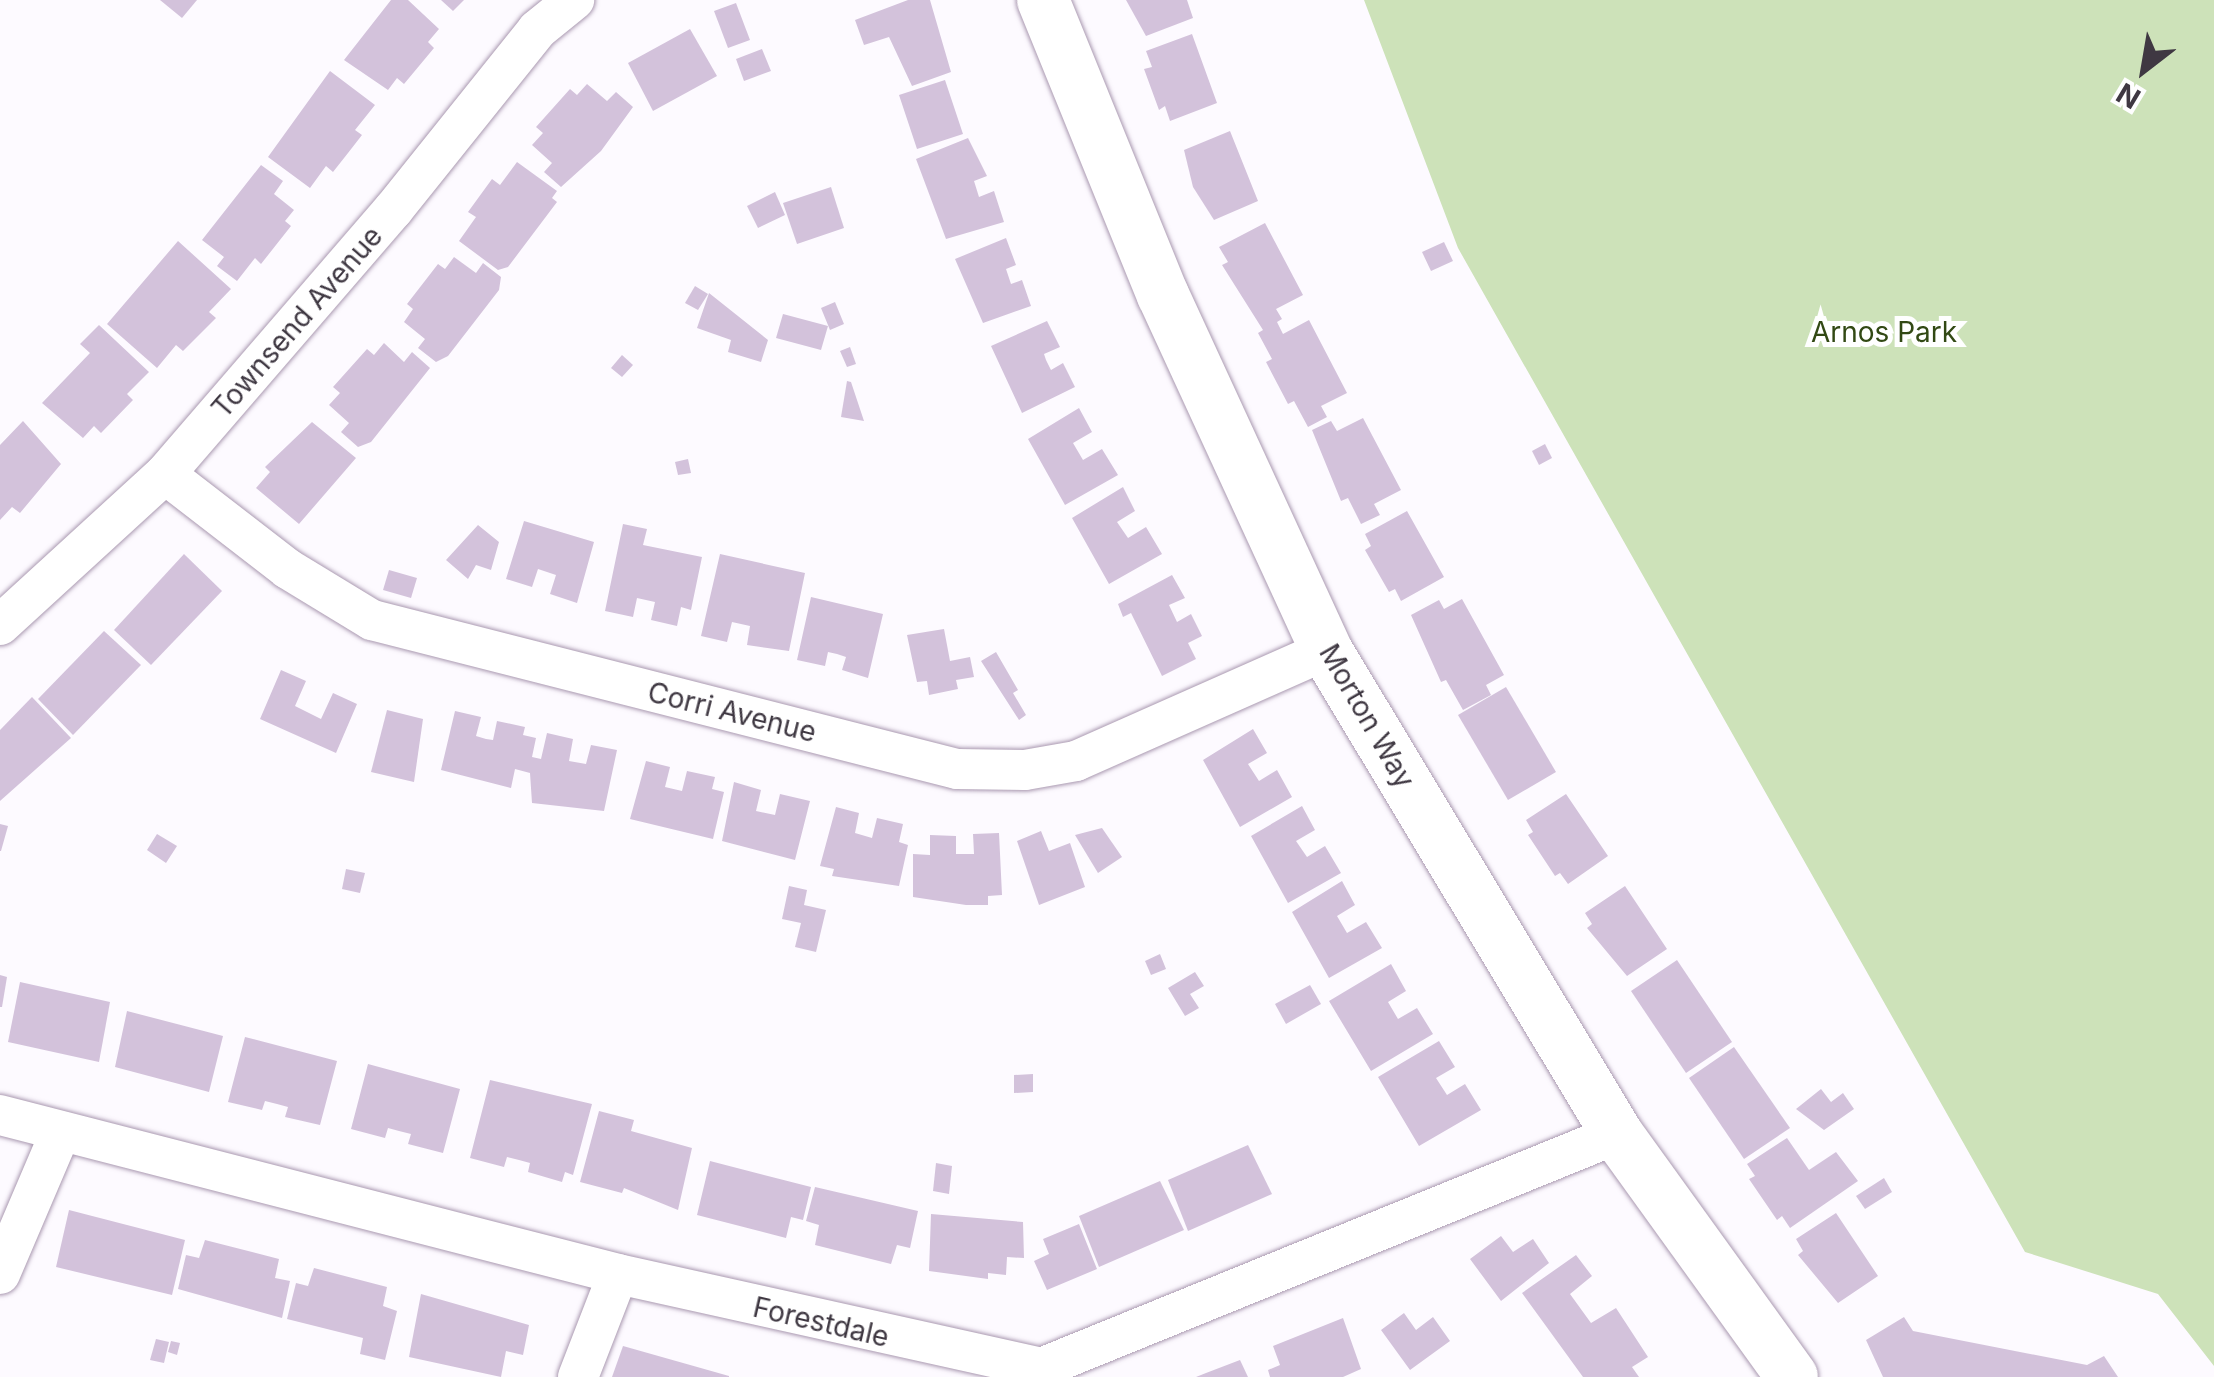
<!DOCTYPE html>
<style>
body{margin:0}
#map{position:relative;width:2214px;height:1377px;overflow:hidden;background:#fdfaff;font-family:Inter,sans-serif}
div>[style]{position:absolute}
.green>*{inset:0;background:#cde2b9}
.building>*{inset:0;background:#d3c2db}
.roads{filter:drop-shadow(0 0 2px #aa99b1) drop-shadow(0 0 2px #aa99b1)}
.minor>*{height:40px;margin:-20px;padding:0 20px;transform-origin:20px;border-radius:20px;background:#fff}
.tertiary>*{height:52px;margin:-26px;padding:0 26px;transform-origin:26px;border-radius:26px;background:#fff}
span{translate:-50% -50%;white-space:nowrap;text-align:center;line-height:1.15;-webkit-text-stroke:10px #fff;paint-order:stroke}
.street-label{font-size:28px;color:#3f3842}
.park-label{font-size:28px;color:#324914}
.north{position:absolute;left:2094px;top:20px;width:100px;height:100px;-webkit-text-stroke:8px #fff;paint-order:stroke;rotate:211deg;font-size:28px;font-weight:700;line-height:40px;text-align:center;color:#3f3842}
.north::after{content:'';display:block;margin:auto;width:35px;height:45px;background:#3f3842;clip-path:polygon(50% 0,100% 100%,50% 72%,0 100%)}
</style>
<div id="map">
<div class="green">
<i style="clip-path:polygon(1364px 0,2214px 0,2214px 1366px,2158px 1294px,2025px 1252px,1458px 248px)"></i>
</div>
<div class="building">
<i style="clip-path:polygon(160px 0,197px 0,182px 18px)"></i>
<i style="clip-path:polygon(391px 0,408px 0,439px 29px,428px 42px,434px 48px,404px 84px,397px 78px,388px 90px,344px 60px)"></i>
<i style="clip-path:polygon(441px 0,464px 0,453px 11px)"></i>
<i style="clip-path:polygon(908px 0,930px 0,951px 72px,912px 86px,889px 37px,864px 45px,855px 20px)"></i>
<i style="clip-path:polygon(1126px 0,1187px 0,1193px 18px,1146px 36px)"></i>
<i style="clip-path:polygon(736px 3px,750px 40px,728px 48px,714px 11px)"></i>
<i style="clip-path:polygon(690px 29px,717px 76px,653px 111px,628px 63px)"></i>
<i style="clip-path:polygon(1192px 34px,1217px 103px,1170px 121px,1165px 106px,1159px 110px,1144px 69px,1152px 67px,1146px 51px)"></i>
<i style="clip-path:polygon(762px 49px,771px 71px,744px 81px,736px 59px)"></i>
<i style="clip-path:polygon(330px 71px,375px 105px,355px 130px,362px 135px,348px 153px,333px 172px,326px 166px,310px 188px,268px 157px)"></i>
<i style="clip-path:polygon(945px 80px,963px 134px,917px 149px,899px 95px)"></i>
<i style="clip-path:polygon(587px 84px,607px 101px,616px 92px,633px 107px,601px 151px,561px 187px,544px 172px,552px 163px,532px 145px,543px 133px,536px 127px,570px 89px,577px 95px)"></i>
<i style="clip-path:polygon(1230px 131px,1258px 201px,1214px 220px,1193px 187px,1184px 150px)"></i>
<i style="clip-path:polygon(968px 138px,987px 176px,974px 181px,979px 197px,994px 191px,1004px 222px,946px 239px,916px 159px)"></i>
<i style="clip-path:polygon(517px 162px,557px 191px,552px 198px,557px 202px,508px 267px,498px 270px,459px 241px,476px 217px,468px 212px,492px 179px,500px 185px)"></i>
<i style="clip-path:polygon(261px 165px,283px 181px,274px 194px,294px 210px,285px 221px,291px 226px,261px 264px,255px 258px,237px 281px,217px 266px,224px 257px,202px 240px)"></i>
<i style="clip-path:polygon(831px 187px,844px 228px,797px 244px,783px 203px)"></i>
<i style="clip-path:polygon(775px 192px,785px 215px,758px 228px,747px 206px)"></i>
<i style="clip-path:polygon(1265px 223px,1303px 295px,1276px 309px,1282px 319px,1277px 322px,1283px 334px,1309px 320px,1347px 393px,1321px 406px,1327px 417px,1308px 427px,1294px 401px,1288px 404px,1266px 362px,1272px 359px,1258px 333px,1263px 330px,1222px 265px,1228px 262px,1219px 247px)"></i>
<i style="clip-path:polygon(1006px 238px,1016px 265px,1006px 269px,1011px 284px,1022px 280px,1031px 306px,983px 323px,955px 259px)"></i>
<i style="clip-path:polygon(178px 241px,231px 289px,209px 312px,216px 318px,183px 351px,176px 345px,157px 368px,107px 324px)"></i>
<i style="clip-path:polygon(1444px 242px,1453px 261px,1431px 271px,1422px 252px)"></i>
<i style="clip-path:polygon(454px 257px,476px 273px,483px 263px,501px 277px,499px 290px,448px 356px,436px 362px,418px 348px,425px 339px,404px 322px,413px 309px,407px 304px,438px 264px,445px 269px)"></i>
<i style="clip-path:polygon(695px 286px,708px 294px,698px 310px,685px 303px)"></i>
<i style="clip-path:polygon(709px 293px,768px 340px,761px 362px,728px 352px,731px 340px,697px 328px)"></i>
<i style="clip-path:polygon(835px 302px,844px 324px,830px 330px,821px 308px)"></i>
<i style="clip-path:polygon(783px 314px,828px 326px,821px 350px,776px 338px)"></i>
<i style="clip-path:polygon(1047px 321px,1060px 347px,1044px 354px,1046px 360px,1051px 370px,1063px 363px,1075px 387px,1022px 413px,991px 346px)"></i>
<i style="clip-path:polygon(99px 325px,149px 372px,127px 394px,133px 400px,101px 433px,94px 426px,83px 438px,42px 403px,90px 353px,80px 344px)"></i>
<i style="clip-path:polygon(384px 343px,404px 362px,412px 352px,430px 368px,371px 442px,358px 447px,341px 432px,349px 423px,329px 405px,340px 393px,333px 387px,367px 349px,374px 355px)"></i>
<i style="clip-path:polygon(850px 347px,856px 364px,847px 367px,840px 351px)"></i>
<i style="clip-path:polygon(622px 355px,633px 365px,622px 377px,611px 368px)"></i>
<i style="clip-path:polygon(847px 381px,851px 382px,864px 421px,841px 417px)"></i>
<i style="clip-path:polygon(1079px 408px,1092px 432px,1073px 443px,1083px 460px,1102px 449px,1118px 475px,1065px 505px,1028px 439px)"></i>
<i style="clip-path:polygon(1363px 418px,1401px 490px,1374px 504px,1380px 515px,1361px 524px,1348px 498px,1341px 501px,1312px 430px,1331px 421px,1337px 431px)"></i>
<i style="clip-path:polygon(23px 421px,61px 464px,20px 513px,12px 507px,0 520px,0 445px)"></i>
<i style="clip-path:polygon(312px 422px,356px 458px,299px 524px,256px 488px,270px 472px,265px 467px)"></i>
<i style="clip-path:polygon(1545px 444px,1552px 458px,1539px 465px,1532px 451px)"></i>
<i style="clip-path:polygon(688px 459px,691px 473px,678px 475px,675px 462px)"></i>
<i style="clip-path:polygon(1123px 487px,1135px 511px,1117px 522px,1128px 538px,1146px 527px,1162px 554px,1109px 584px,1072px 518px)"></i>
<i style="clip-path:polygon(1407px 511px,1444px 577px,1401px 601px,1395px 589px,1389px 592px,1365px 550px,1371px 546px,1365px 534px)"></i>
<i style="clip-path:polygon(524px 521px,594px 542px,577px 603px,550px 594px,556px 575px,538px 569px,532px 587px,506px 579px)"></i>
<i style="clip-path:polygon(623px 524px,647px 529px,643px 545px,702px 557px,691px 610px,681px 607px,677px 626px,651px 620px,655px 602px,637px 598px,633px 617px,605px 611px)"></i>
<i style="clip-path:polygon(478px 525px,499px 542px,491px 570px,476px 565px,468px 579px,446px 560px)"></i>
<i style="clip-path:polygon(184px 554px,222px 591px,151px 665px,114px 630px)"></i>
<i style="clip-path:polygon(720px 554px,805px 573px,789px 651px,747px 645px,750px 626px,732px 622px,727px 642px,701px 636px)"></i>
<i style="clip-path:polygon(389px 570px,417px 578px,411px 598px,383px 590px)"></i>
<i style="clip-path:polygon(1172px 575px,1185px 598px,1169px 605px,1177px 622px,1191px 614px,1202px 636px,1188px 643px,1196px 659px,1162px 676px,1131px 613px,1123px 617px,1118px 604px)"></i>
<i style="clip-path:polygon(811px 597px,883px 614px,868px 678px,842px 670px,846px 657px,837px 654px,828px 652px,825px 666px,797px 660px)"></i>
<i style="clip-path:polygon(1462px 599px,1504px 675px,1486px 685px,1491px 695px,1463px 710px,1446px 680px,1441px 682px,1411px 615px,1439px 600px,1444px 609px)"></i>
<i style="clip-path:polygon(944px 629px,950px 661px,970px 657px,974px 677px,956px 680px,958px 689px,929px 695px,927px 681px,917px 682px,907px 635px)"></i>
<i style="clip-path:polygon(104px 631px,141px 665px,73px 735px,38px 699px)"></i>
<i style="clip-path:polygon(996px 652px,1018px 690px,1013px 693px,1026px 715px,1019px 720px,981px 661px)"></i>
<i style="clip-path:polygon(281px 670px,306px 681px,295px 706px,321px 719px,333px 693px,357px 704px,336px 753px,260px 719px)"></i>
<i style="clip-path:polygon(1506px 687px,1556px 772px,1508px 800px,1458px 715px)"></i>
<i style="clip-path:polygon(32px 697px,71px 738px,0 801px,0 730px)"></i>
<i style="clip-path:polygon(387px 710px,423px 719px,414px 782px,371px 772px)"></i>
<i style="clip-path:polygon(455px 711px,481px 717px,476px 736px,486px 739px,493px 740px,497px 721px,525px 727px,523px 735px,536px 738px,532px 757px,541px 759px,547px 733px,573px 739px,569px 761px,586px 764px,591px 745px,617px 750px,604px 811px,532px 803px,530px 773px,515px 769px,511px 788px,441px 770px)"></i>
<i style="clip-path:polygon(1253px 729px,1267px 753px,1248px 764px,1259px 781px,1277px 770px,1292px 797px,1240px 827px,1203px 760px)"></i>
<i style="clip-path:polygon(646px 761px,670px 767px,665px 787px,682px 791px,687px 771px,715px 777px,712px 789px,724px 792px,713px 839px,630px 819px)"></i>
<i style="clip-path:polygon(734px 782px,761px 790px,756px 811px,775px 815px,780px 794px,810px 801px,795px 860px,722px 841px)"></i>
<i style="clip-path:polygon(1566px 794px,1608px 856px,1568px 884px,1560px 873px,1555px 876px,1528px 835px,1533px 832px,1526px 820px)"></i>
<i style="clip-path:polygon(1302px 806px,1315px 830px,1296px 841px,1307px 857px,1325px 846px,1341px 873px,1288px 903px,1251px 836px)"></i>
<i style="clip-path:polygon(836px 807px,859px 813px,855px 833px,872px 838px,877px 818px,903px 824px,899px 842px,908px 845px,899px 886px,832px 876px,834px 869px,820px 866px)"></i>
<i style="clip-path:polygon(0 824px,8px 826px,1px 851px,0 851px)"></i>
<i style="clip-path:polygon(1102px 828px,1122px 857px,1098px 873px,1075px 835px)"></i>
<i style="clip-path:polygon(1041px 831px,1049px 851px,1070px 843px,1085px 887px,1039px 905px,1017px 841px)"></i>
<i style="clip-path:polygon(999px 833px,1002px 895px,988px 896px,988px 905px,966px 905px,913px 897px,913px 854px,930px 855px,930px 835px,956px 836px,956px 854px,974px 854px,973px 834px)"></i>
<i style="clip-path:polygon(157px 834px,177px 846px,166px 863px,147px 850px)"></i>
<i style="clip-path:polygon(346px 869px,365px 873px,360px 893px,342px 889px)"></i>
<i style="clip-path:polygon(1342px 881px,1355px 905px,1337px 916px,1347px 933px,1366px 922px,1382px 948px,1329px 978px,1292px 912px)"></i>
<i style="clip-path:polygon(789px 886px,807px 890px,804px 905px,826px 910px,816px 952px,795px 947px,801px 923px,782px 919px)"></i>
<i style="clip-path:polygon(1625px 886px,1667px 949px,1627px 976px,1587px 928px,1592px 924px,1585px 913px)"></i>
<i style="clip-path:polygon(1160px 954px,1166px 969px,1151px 975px,1145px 961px)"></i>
<i style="clip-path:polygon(1677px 960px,1732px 1042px,1686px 1073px,1631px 991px)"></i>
<i style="clip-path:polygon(1391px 964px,1406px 991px,1388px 1002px,1398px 1019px,1417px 1008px,1433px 1034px,1371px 1071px,1329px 1001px)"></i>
<i style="clip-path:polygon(1195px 972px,1204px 986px,1190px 994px,1199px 1008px,1185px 1016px,1168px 988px)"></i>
<i style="clip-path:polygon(0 975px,7px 977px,2px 1007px,0 1007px)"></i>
<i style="clip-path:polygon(20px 982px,110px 1002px,99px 1062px,8px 1042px)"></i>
<i style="clip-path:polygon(1310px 985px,1321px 1004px,1286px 1024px,1275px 1004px)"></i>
<i style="clip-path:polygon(127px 1011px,223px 1036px,209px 1092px,115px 1067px)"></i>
<i style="clip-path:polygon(245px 1037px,337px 1061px,320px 1125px,285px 1117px,288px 1107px,277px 1104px,265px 1101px,262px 1110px,228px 1102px)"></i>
<i style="clip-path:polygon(1439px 1041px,1455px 1067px,1436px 1078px,1447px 1095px,1465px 1084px,1481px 1110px,1419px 1146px,1378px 1077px)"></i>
<i style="clip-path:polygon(1734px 1047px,1790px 1128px,1744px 1159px,1689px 1078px)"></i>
<i style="clip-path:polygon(368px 1064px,460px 1089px,443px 1153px,408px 1144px,411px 1134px,399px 1131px,388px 1128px,385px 1138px,351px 1129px)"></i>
<i style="clip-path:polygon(1033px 1074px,1033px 1092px,1014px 1093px,1014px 1075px)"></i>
<i style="clip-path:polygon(490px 1080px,592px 1104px,573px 1175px,565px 1172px,562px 1182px,528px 1172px,530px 1163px,519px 1160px,507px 1157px,504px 1167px,470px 1158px)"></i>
<i style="clip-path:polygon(1821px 1089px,1831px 1102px,1843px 1093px,1854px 1109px,1824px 1130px,1796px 1109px)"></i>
<i style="clip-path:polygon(599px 1111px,634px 1120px,631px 1131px,692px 1148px,678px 1210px,624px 1188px,622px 1193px,580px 1182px)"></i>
<i style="clip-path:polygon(1787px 1138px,1809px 1170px,1836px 1152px,1858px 1181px,1790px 1228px,1782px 1216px,1777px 1220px,1749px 1179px,1755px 1176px,1747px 1164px)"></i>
<i style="clip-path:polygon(1248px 1145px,1272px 1194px,1188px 1231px,1168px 1180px)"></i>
<i style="clip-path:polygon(710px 1161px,811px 1187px,803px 1220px,791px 1217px,786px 1238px,697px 1215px)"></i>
<i style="clip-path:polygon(936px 1163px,952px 1166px,949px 1194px,933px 1191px)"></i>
<i style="clip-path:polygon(1884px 1178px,1892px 1192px,1865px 1209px,1856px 1196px)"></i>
<i style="clip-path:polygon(1160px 1181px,1184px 1230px,1099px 1267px,1079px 1216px)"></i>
<i style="clip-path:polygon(815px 1187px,918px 1211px,910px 1248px,897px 1245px,891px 1264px,815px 1245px,819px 1225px,806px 1221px)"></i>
<i style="clip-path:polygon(69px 1210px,185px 1240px,172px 1295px,56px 1267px)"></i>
<i style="clip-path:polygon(1836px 1213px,1878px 1276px,1838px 1303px,1798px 1255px,1803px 1251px,1796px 1239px)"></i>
<i style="clip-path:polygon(931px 1214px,1023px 1222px,1024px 1258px,1007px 1257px,1006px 1275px,988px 1273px,988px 1279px,929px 1271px)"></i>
<i style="clip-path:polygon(1079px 1224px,1097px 1269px,1047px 1290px,1034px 1261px,1049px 1254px,1043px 1239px)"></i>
<i style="clip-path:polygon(1501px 1236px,1513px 1252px,1533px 1239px,1549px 1263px,1501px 1301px,1470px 1259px)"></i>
<i style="clip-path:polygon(205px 1240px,279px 1259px,275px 1278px,290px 1281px,282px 1318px,178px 1289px,186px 1255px,199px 1258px)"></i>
<i style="clip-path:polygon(1576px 1255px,1592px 1276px,1570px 1294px,1591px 1323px,1616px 1308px,1648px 1357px,1632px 1367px,1639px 1377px,1583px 1377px,1522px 1293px)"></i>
<i style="clip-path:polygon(314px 1268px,387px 1287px,383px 1306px,397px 1311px,385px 1360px,360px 1354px,363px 1338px,287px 1319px,296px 1283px,308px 1286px)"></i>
<i style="clip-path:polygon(421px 1294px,529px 1325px,523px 1355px,506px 1351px,501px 1377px,409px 1357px)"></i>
<i style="clip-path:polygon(1404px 1313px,1416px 1330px,1433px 1317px,1450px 1341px,1410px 1370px,1381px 1330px)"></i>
<i style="clip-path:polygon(1904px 1317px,1913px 1331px,2087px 1365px,2104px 1356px,2118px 1377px,1883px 1377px,1866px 1340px)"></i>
<i style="clip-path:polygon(1343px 1318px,1361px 1369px,1343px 1377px,1270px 1377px,1268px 1370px,1280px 1365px,1273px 1346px)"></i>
<i style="clip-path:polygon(156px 1339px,169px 1342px,164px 1363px,150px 1360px)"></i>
<i style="clip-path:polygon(171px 1341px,180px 1343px,177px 1355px,168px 1352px)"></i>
<i style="clip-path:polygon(623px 1346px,729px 1376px,729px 1377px,612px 1377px)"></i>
<i style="clip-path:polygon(1240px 1360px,1248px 1377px,1196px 1377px,1206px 1373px)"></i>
</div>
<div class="roads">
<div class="minor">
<i style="left:165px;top:474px;width:155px;rotate:37.7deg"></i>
<i style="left:288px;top:569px;width:98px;rotate:31.3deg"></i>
<i style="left:372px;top:620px;width:604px;rotate:14.29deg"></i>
<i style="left:957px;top:769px;width:68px;rotate:0.8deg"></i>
<i style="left:1025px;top:770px;width:52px;rotate:-10deg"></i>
<i style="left:1076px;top:761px;width:274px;rotate:-23.9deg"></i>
<i style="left:0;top:625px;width:224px;rotate:-42.5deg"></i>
<i style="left:165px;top:474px;width:349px;rotate:-49.2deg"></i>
<i style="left:393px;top:210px;width:231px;rotate:-51.3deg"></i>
<i style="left:537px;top:30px;width:48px;rotate:-39deg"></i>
<i style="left:0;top:1115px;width:638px;rotate:14.43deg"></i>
<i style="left:618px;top:1274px;width:433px;rotate:12.5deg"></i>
<i style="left:1041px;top:1368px;width:622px;rotate:-22.11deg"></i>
<i style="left:0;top:1274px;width:155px;rotate:-66.9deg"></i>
<i style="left:578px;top:1377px;width:110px;rotate:-68.8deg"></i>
</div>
<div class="tertiary">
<i style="left:1043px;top:0;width:318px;rotate:67.9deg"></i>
<i style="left:1163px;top:295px;width:391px;rotate:65.3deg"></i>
<i style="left:1326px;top:650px;width:565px;rotate:58.98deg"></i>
<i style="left:1617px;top:1134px;width:299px;rotate:54.2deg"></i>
</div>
</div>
<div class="street-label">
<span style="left:297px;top:322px;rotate:-49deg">Townsend Avenue</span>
<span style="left:732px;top:712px;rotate:14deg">Corri Avenue</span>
<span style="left:1367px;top:716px;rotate:60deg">Morton Way</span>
<span style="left:821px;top:1322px;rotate:13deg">Forestdale</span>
</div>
<div class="park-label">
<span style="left:1884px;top:332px">Arnos Park</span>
</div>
<div class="north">N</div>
</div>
